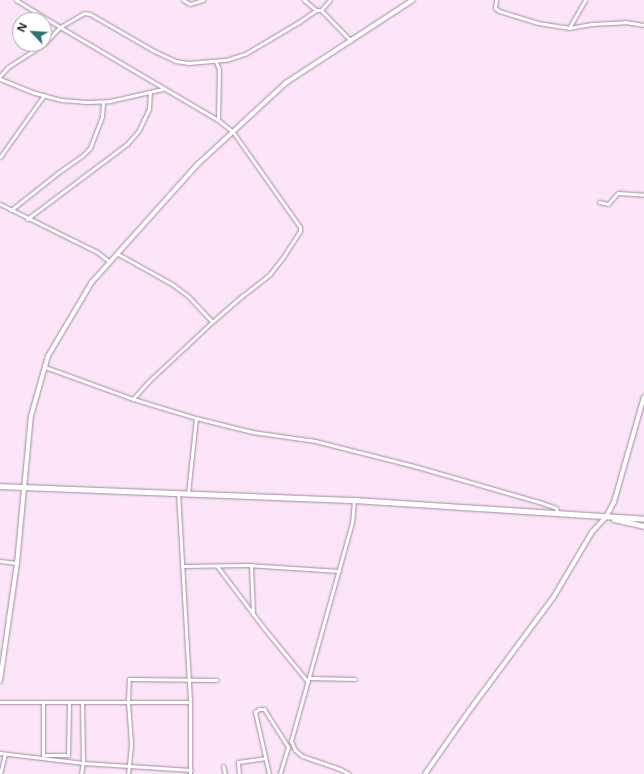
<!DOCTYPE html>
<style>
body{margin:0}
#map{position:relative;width:644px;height:774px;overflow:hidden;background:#fce5f8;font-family:"Noto Sans",sans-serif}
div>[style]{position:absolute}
.roads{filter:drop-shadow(0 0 1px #a08c9d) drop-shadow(0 0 1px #a08c9d)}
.minor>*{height:3px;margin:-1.5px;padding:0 1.5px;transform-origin:1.5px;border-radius:1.5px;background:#fff}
.tertiary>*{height:4px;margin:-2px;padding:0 2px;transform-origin:2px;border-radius:2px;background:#fff}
.secondary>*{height:4.5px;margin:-2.25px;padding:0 2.25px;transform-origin:2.25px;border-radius:2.25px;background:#fff}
span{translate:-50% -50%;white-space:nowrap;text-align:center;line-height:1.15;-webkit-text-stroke:3.5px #fff;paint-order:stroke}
.north{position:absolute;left:12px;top:12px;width:40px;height:40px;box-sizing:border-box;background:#fff;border:1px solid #a8a5a8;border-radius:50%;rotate:295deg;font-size:11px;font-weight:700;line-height:16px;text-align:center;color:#261e25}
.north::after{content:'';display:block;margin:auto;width:14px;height:18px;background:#297373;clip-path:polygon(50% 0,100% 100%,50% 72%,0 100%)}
</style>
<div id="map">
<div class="roads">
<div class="minor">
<i style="left:16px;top:0;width:52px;rotate:31.5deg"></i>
<i style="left:60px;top:27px;width:28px;rotate:-30deg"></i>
<i style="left:84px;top:13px;width:6px;rotate:9deg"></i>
<i style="left:90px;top:14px;width:74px;rotate:30deg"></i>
<i style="left:154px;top:51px;width:23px;rotate:25deg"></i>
<i style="left:175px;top:61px;width:14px;rotate:8deg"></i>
<i style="left:189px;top:63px;width:37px;rotate:-5deg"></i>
<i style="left:226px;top:60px;width:20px;rotate:-18deg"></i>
<i style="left:245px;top:54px;width:63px;rotate:-30.7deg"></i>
<i style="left:299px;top:22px;width:21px;rotate:-35deg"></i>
<i style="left:316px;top:10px;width:5px"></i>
<i style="left:321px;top:10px;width:43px;rotate:45.9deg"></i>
<i style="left:183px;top:0;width:8px;rotate:30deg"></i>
<i style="left:190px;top:4px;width:14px;rotate:-17deg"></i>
<i style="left:304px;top:0;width:16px;rotate:40deg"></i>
<i style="left:496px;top:0;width:8px;rotate:97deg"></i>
<i style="left:495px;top:8px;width:5px;rotate:37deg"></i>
<i style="left:499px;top:11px;width:41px;rotate:17.1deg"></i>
<i style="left:538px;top:23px;width:31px;rotate:9deg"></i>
<i style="left:569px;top:28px;width:23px;rotate:-10deg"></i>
<i style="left:592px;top:24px;width:33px;rotate:-3deg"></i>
<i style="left:625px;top:22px;width:19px;rotate:9deg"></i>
<i style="left:321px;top:10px;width:13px;rotate:-48deg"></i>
<i style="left:569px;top:28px;width:32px;rotate:-60deg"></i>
<i style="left:216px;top:62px;width:8px;rotate:67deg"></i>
<i style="left:219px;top:69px;width:51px;rotate:91.1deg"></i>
<i style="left:0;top:76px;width:12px;rotate:-48deg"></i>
<i style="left:8px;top:67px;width:43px;rotate:-32.6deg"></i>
<i style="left:44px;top:44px;width:23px;rotate:-47deg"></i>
<i style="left:60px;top:27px;width:183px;rotate:30.5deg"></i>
<i style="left:218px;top:120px;width:19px;rotate:39deg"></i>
<i style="left:233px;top:132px;width:116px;rotate:54.8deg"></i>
<i style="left:300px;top:227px;width:4px;rotate:90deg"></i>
<i style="left:300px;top:231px;width:30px;rotate:123deg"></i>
<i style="left:284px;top:256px;width:24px;rotate:128deg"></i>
<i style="left:269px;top:275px;width:33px;rotate:142deg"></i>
<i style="left:243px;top:295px;width:41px;rotate:138.9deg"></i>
<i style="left:212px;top:322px;width:86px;rotate:136.9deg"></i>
<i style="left:149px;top:381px;width:24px;rotate:132deg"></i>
<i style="left:133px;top:399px;width:66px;rotate:16.8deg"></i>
<i style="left:196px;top:418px;width:58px;rotate:14deg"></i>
<i style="left:252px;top:432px;width:64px;rotate:8.1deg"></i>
<i style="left:315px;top:441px;width:102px;rotate:14.2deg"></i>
<i style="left:414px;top:466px;width:130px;rotate:16.1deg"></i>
<i style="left:539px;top:502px;width:18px;rotate:19deg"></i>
<i style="left:556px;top:508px;width:6px;rotate:72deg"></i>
<i style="left:0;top:79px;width:38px;rotate:22deg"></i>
<i style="left:35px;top:93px;width:28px;rotate:15deg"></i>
<i style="left:62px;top:100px;width:24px;rotate:5deg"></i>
<i style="left:86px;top:102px;width:24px;rotate:-2deg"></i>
<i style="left:110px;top:101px;width:54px;rotate:-12.8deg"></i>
<i style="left:0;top:157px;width:76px;rotate:-54.6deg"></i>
<i style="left:599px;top:202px;width:9px;rotate:13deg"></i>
<i style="left:608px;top:204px;width:15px;rotate:-48deg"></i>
<i style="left:618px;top:193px;width:26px;rotate:4deg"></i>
<i style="left:0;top:204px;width:108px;rotate:26.3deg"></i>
<i style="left:97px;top:252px;width:16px;rotate:38deg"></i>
<i style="left:11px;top:210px;width:61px;rotate:-38.4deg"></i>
<i style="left:59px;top:172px;width:29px;rotate:-35deg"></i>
<i style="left:83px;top:155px;width:10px;rotate:-45deg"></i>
<i style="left:90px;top:148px;width:33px;rotate:-69deg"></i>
<i style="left:102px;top:117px;width:15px;rotate:-86deg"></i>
<i style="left:27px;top:219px;width:125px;rotate:-36.9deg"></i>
<i style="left:127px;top:144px;width:18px;rotate:-49deg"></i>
<i style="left:139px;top:130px;width:23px;rotate:-65deg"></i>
<i style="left:149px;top:109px;width:17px;rotate:-87deg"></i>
<i style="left:118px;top:254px;width:62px;rotate:29.1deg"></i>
<i style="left:172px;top:284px;width:21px;rotate:37deg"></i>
<i style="left:189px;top:297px;width:34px;rotate:47deg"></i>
<i style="left:45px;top:367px;width:94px;rotate:20deg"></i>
<i style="left:178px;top:492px;width:210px;rotate:86.7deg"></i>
<i style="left:190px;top:702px;width:72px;rotate:90deg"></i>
<i style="left:188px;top:493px;width:75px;rotate:-83.9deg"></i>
<i style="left:0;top:561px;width:17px;rotate:7deg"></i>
<i style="left:251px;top:565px;width:49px;rotate:87.7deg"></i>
<i style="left:182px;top:566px;width:65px;rotate:-0.9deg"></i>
<i style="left:247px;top:565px;width:92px;rotate:3.7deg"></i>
<i style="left:217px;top:566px;width:76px;rotate:53deg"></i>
<i style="left:263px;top:627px;width:71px;rotate:50.7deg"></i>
<i style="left:309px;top:678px;width:46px;rotate:1.2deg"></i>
<i style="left:0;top:702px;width:190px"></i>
<i style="left:43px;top:702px;width:53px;rotate:90deg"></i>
<i style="left:43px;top:755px;width:25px"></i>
<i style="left:68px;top:755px;width:53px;rotate:-88.9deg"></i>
<i style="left:0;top:753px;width:84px;rotate:6.9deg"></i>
<i style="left:83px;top:763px;width:108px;rotate:3.7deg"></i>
<i style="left:223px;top:766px;width:8px;rotate:76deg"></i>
<i style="left:0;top:774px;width:21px;rotate:-76deg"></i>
<i style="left:81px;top:774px;width:11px;rotate:-80deg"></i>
<i style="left:83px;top:763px;width:61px;rotate:-90.9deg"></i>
<i style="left:128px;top:774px;width:31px;rotate:-84deg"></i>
<i style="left:131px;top:743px;width:41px;rotate:-94.2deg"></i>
<i style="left:128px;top:702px;width:23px;rotate:-88deg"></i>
<i style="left:129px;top:679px;width:88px;rotate:0.7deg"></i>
<i style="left:239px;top:774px;width:12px;rotate:-95deg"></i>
<i style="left:238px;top:762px;width:27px;rotate:-8deg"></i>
<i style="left:269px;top:774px;width:64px;rotate:-102.7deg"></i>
<i style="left:255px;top:712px;width:5px;rotate:-37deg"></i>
<i style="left:259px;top:709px;width:5px"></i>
<i style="left:264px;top:709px;width:45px;rotate:57.7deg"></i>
<i style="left:288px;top:747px;width:28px;rotate:107deg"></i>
<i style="left:349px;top:774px;width:10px;rotate:-151deg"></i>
<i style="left:340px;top:769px;width:40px;rotate:-161.1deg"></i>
<i style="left:302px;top:756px;width:9px;rotate:-139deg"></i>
<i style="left:295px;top:750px;width:10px;rotate:-114deg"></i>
<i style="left:291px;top:741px;width:226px;rotate:-74.4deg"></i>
<i style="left:352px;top:523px;width:23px;rotate:-85deg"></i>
</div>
<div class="tertiary">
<i style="left:0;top:681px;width:119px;rotate:-81.8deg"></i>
<i style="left:17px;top:563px;width:148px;rotate:-84.6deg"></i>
<i style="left:31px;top:416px;width:62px;rotate:-74.2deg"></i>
<i style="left:48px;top:356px;width:86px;rotate:-59.3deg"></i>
<i style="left:92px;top:282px;width:159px;rotate:-48.1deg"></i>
<i style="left:198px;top:164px;width:121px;rotate:-42.7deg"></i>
<i style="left:287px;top:82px;width:150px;rotate:-33.1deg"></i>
<i style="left:425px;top:774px;width:77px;rotate:-55.1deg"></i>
<i style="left:469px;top:711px;width:141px;rotate:-53.4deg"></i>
<i style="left:553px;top:598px;width:77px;rotate:-59.4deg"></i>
<i style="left:592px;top:532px;width:21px;rotate:-47deg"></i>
<i style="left:606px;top:517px;width:17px;rotate:-62deg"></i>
<i style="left:614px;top:502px;width:109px;rotate:-74.1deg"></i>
</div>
<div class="secondary">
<i style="left:0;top:486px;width:354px;rotate:2.3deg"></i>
<i style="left:354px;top:500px;width:291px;rotate:3.7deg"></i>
<i style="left:614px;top:519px;width:31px;rotate:13deg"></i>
</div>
</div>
<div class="north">N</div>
</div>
